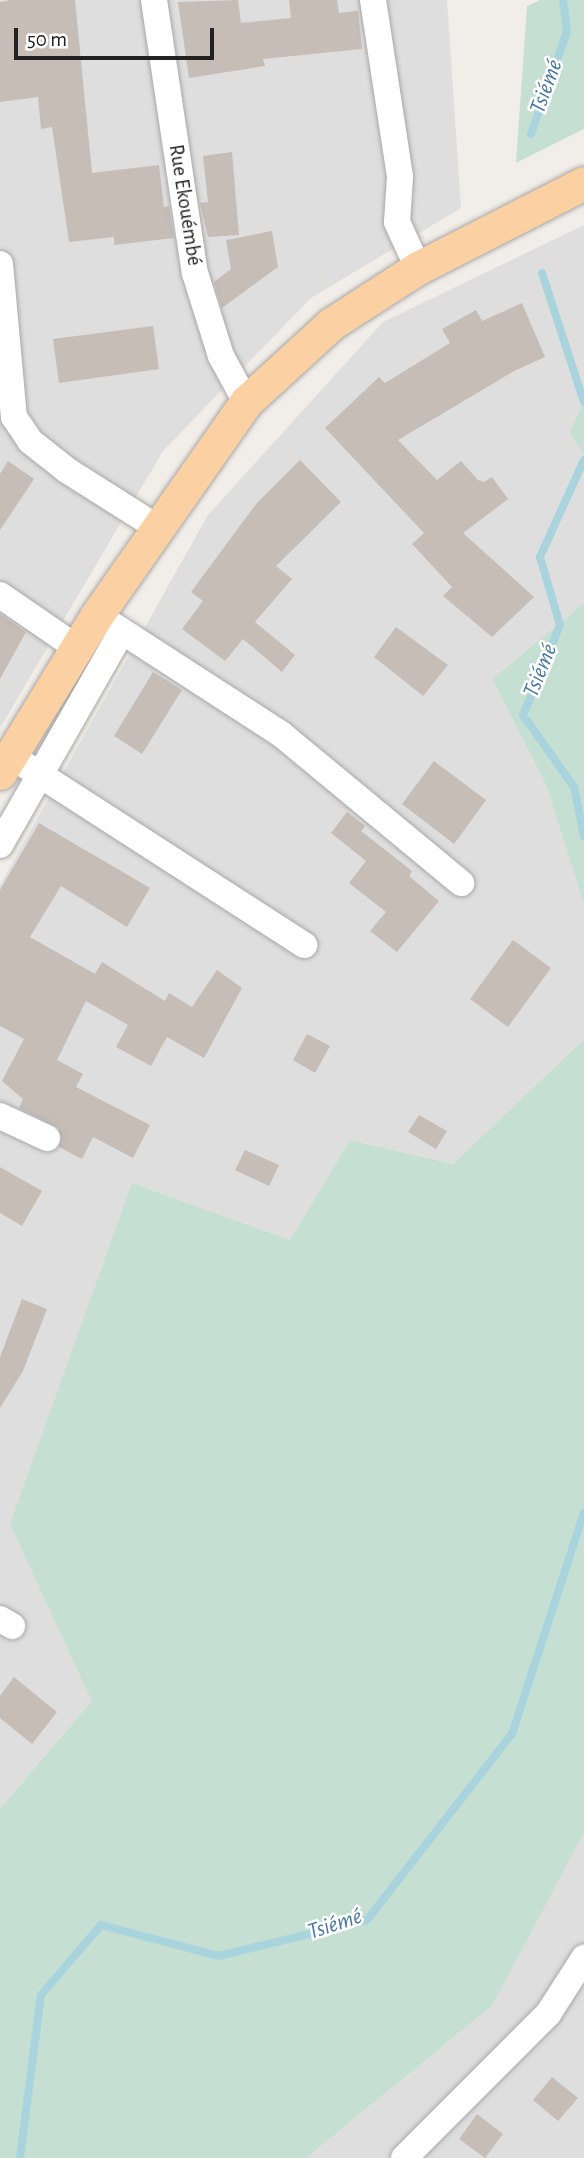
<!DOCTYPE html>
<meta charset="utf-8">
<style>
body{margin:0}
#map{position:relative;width:584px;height:2158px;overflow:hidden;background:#f1ede8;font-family:"Alegreya Sans",sans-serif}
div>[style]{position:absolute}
.residential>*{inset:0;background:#dfdede}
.wetland>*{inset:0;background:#c5dfd2}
.stream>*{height:8px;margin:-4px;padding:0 4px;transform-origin:4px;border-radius:4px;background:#a9d4de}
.building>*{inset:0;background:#c6bdb7}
.roads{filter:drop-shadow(0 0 2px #a8a8a8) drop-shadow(0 0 2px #a8a8a8)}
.minor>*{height:26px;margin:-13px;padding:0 13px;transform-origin:13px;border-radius:13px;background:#fff}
.major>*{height:33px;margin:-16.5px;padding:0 16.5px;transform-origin:16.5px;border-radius:16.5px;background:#fbd1a3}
span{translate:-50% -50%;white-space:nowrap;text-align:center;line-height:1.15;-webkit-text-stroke:5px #fff;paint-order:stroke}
.street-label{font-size:21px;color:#212121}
.water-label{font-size:23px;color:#4778a0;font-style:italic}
.scale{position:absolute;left:14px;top:28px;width:200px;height:32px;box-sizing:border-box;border:4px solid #212121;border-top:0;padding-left:9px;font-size:21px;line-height:24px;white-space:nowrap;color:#212121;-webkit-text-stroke:5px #fff;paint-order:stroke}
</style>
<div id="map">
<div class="residential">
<i style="clip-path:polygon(0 0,447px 0,461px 208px,311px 298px,163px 451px,0 728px)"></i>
<i style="clip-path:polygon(584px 225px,584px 401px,570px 432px,584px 456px,584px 603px,492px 679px,546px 785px,584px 904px,584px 1039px,453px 1164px,350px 1140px,290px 1240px,132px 1183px,92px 1701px,0 1810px,0 885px,208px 515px,383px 322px)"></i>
<i style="clip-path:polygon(584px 1829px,584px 2158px,306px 2158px,492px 2006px)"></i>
</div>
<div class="wetland">
<i style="clip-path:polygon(540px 0,584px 0,584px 129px,516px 163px,527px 6px)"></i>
<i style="clip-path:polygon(584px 401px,584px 456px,570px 432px)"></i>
<i style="clip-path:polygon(584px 603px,584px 904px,546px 785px,492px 679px)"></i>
<i style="clip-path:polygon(584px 1039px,584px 1832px,492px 2006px,306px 2158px,0 2158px,0 1809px,92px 1701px,10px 1524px,132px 1183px,290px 1240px,350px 1140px,453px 1164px)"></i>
</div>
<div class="stream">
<i style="left:531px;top:134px;width:108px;rotate:-70.6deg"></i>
<i style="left:567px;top:32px;width:32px;rotate:-97deg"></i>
<i style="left:542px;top:273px;width:136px;rotate:72deg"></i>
<i style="left:584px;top:460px;width:107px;rotate:114.4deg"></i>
<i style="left:540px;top:557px;width:71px;rotate:73.6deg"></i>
<i style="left:560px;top:625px;width:97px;rotate:112.3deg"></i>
<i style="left:523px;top:715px;width:88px;rotate:54.7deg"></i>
<i style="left:574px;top:787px;width:50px;rotate:78.5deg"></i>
<i style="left:20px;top:2158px;width:164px;rotate:-82.7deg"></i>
<i style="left:41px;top:1995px;width:92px;rotate:-49.4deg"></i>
<i style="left:101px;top:1925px;width:121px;rotate:14.8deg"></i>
<i style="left:218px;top:1956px;width:153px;rotate:-13.6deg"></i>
<i style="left:367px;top:1920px;width:236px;rotate:-52.1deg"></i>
<i style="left:512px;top:1734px;width:233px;rotate:-72deg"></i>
</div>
<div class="building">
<i style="clip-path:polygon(11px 0,75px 0,92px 173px,159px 165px,164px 207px,169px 206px,174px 238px,114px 245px,114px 237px,69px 242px,52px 127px,41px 129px,38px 97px,0 102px,0 2px)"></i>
<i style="clip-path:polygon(238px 0,241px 23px,291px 18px,289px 0,337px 0,339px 13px,358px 11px,362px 49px,263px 59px,265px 66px,189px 78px,178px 2px)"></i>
<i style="clip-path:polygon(232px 152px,239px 235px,208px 237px,200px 203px,208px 202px,203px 156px)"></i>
<i style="clip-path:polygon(272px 231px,278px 267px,222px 308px,214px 282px,231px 269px,226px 240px)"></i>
<i style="clip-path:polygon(522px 303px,545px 357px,514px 371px,398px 440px,437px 480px,461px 461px,478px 480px,484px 482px,492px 477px,508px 499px,463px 533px,534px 597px,492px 637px,443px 596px,452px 587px,412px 544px,424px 533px,325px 428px,379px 377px,385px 383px,450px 343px,442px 329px,476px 310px,482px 321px)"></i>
<i style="clip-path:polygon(153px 326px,159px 369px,59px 383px,53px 339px)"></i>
<i style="clip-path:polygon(300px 460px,341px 502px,276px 566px,292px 579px,255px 622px,295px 655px,282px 672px,243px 639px,225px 661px,182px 629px,203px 601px,191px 592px,256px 504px)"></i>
<i style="clip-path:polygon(8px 461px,34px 479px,0 530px,0 474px)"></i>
<i style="clip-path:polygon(0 614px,26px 632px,0 679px)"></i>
<i style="clip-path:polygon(396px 627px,448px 665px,423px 696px,374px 657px)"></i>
<i style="clip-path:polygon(153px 672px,182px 690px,142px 754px,114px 736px)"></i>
<i style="clip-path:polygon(434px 761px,486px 800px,454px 844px,402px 804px)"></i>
<i style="clip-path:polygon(347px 812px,365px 826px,361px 831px,412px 871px,409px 876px,439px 901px,397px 952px,370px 931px,386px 912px,349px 883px,366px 861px,331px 833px)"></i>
<i style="clip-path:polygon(39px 823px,150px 888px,127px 927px,61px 886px,30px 937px,95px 974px,102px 962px,165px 1001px,169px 993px,192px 1007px,217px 970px,242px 988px,204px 1058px,167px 1037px,151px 1066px,116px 1047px,128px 1025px,86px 1001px,57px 1060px,83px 1074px,76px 1087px,150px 1125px,133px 1158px,93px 1137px,82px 1159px,59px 1147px,59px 1128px,19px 1108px,23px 1099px,2px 1081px,24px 1039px,0 1026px,0 890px)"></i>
<i style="clip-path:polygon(513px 940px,551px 968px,508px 1027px,470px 999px)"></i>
<i style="clip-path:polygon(307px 1034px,330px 1046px,315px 1073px,293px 1060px)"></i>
<i style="clip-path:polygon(419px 1115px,447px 1131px,436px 1149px,408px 1132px)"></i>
<i style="clip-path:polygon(245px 1150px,279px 1165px,269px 1186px,235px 1170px)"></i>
<i style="clip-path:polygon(0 1167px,42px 1191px,22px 1226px,0 1213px)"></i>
<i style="clip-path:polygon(22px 1299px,47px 1309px,23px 1371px,0 1408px,0 1357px)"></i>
<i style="clip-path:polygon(14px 1677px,57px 1712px,32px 1744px,0 1718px,0 1696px)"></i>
<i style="clip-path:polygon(552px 2077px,578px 2098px,558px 2121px,533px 2100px)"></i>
<i style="clip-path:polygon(477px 2114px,503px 2134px,485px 2158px,459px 2139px)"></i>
</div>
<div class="roads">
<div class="minor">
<i style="left:154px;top:0;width:276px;rotate:81.5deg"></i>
<i style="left:195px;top:273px;width:87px;rotate:72.6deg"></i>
<i style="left:221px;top:356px;width:52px;rotate:61.5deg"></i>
<i style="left:373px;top:0;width:179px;rotate:81.3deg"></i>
<i style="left:400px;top:177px;width:45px;rotate:93.8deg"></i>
<i style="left:397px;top:222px;width:51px;rotate:65.5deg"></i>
<i style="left:0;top:264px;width:154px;rotate:84.8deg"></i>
<i style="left:14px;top:417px;width:29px;rotate:56deg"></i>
<i style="left:30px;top:441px;width:48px;rotate:38.3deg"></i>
<i style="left:68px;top:471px;width:107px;rotate:32.3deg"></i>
<i style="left:0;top:595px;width:93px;rotate:34.5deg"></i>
<i style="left:97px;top:615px;width:219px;rotate:32.9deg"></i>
<i style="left:281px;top:734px;width:234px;rotate:39.6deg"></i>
<i style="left:11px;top:756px;width:349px;rotate:32.8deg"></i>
<i style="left:0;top:845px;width:246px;rotate:-60.3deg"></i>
<i style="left:0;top:1116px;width:52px;rotate:25.1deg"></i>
<i style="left:0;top:1619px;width:14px;rotate:30deg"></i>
<i style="left:404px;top:2158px;width:204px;rotate:-45deg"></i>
<i style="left:548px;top:2014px;width:67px;rotate:-57.3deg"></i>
</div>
<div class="major">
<i style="left:0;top:773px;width:185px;rotate:-58.5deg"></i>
<i style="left:97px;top:615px;width:260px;rotate:-55deg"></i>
<i style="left:246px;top:402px;width:115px;rotate:-42.5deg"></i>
<i style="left:331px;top:324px;width:103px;rotate:-32.8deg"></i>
<i style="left:418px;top:268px;width:186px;rotate:-27.1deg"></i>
</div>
</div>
<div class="street-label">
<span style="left:185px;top:205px;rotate:81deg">Rue Ekouémbé</span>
</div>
<div class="water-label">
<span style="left:547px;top:87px;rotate:-70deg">Tsiémé</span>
<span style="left:541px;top:671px;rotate:-68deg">Tsiémé</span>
<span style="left:335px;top:1925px;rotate:-18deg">Tsiémé</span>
</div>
<div class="scale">50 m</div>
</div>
